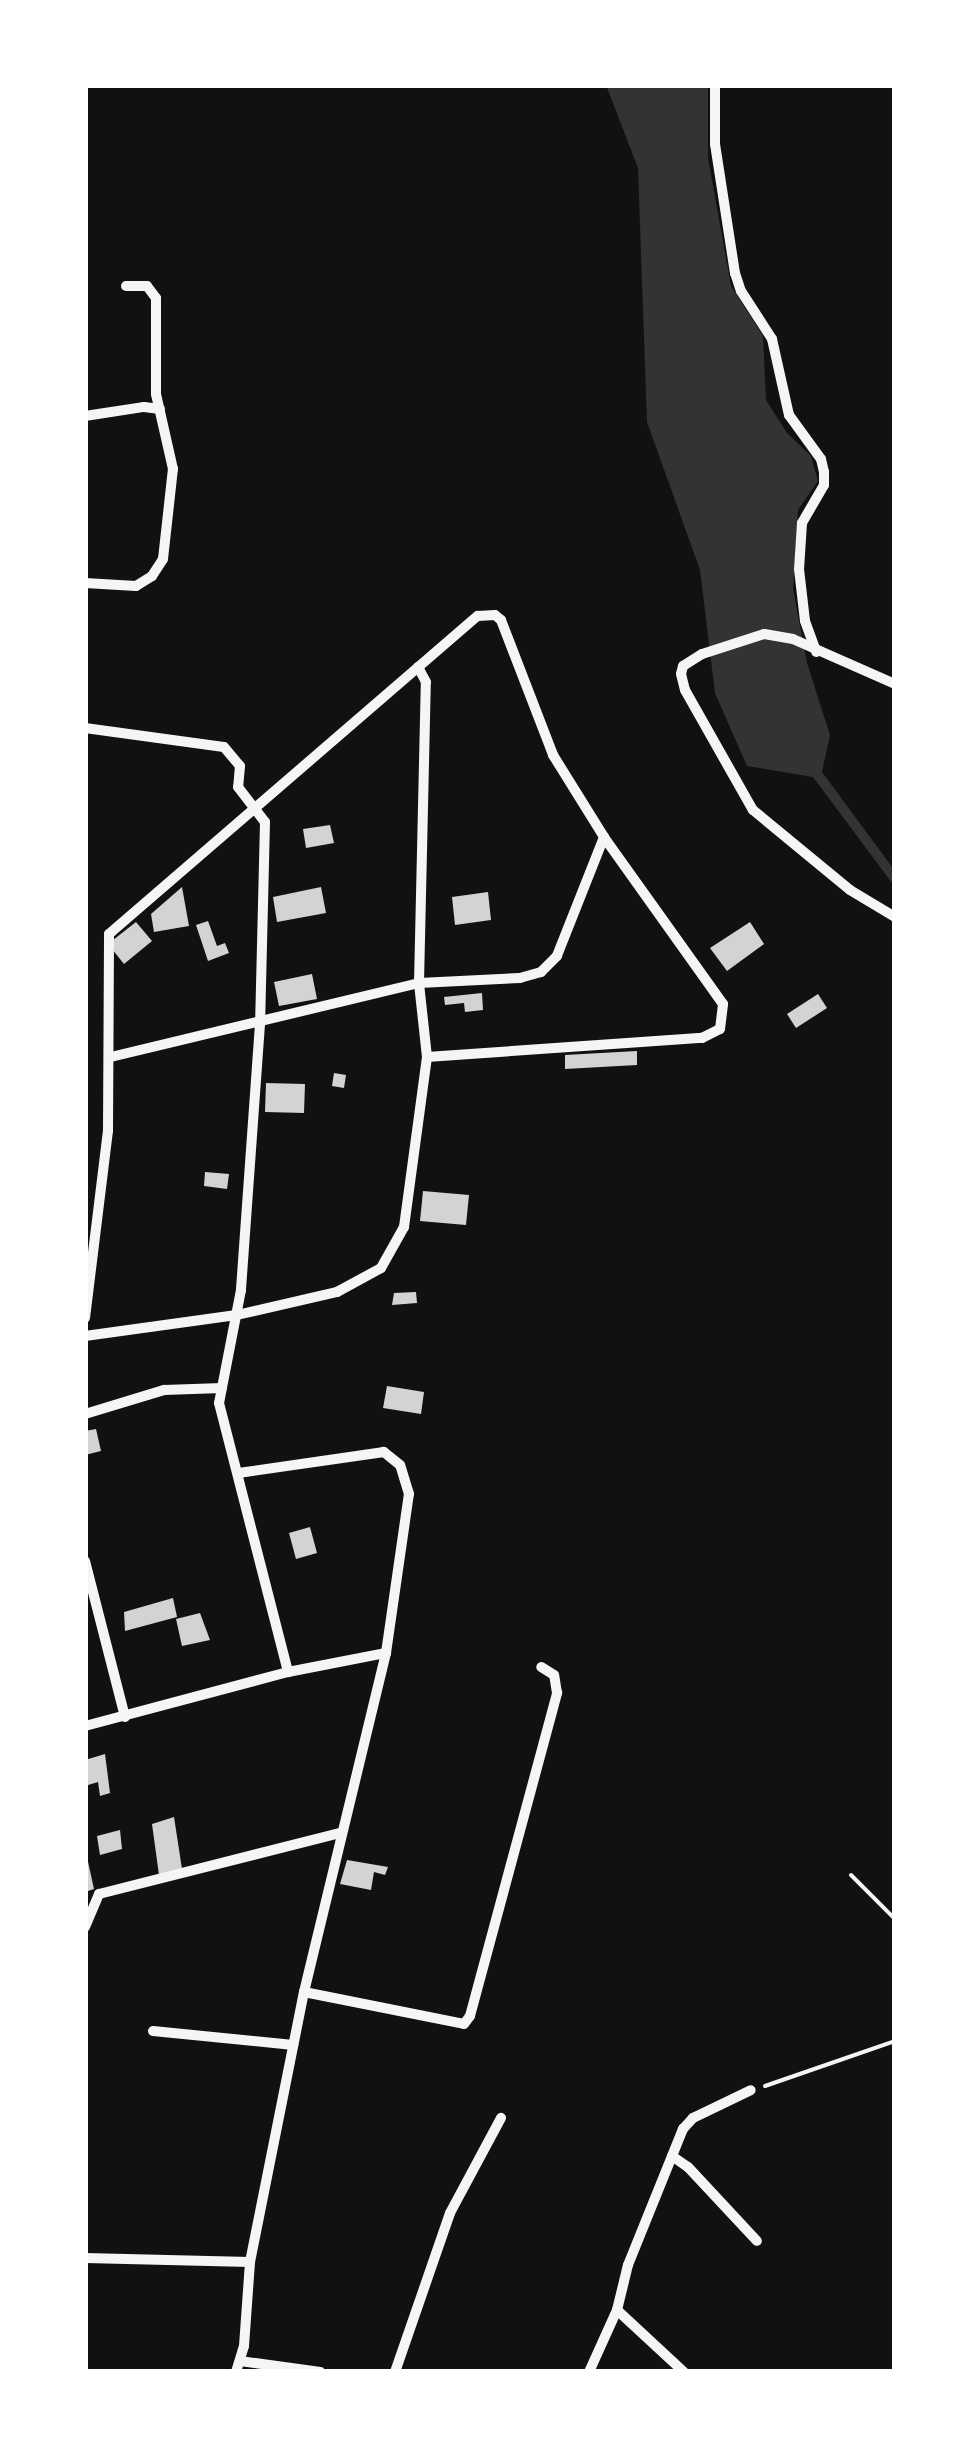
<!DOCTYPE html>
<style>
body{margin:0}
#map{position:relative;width:980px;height:2457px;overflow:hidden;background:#111;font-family:Raleway,sans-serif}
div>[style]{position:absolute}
.water>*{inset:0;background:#333}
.building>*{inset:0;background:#d3d3d3}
.path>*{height:4px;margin:-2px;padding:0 2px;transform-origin:2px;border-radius:2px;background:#f5f5f5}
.minor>*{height:10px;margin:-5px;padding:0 5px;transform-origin:5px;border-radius:5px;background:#f5f5f5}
span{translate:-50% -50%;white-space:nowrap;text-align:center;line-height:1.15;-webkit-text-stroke:8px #fff;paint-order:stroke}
.frame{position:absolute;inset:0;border:88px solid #fff;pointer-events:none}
</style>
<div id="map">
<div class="water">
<i style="clip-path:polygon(606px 85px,708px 85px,708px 158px,731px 286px,763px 336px,766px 400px,787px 433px,811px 456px,818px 481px,798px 510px,793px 589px,807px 663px,830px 735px,822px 772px,895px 871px,895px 887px,813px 777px,747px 766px,715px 693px,700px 570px,647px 422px,638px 168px)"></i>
</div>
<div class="building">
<i style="clip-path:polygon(330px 825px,334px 843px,306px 848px,303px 829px)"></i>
<i style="clip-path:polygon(182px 887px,189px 926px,154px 932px,151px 914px)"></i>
<i style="clip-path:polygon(321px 887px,326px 913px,277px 922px,273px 897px)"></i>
<i style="clip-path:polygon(488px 892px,491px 920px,455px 925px,452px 897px)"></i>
<i style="clip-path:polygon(208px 921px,217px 946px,225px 943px,229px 953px,208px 961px,196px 925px)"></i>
<i style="clip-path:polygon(136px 922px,152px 941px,124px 964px,108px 944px)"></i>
<i style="clip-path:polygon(750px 922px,764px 944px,727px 971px,710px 948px)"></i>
<i style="clip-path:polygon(312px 974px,317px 999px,279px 1006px,274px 982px)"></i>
<i style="clip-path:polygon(482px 993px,483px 1010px,465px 1012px,464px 1003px,445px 1005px,444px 997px)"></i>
<i style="clip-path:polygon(818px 994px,827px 1008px,796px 1028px,787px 1014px)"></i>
<i style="clip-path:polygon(637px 1051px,637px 1065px,565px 1069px,565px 1055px)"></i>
<i style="clip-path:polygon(334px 1073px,346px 1075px,344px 1088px,332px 1086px)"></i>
<i style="clip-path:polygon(266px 1083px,305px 1084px,304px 1113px,265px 1112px)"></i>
<i style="clip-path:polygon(205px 1172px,229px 1174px,227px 1189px,204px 1186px)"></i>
<i style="clip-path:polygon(423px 1191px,469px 1195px,466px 1225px,420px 1221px)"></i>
<i style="clip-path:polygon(416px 1292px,417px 1303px,392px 1305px,394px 1293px)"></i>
<i style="clip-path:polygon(387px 1386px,424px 1392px,421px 1414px,383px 1408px)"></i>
<i style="clip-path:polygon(96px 1429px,101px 1451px,85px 1455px,85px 1431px)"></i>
<i style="clip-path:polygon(310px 1527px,317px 1553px,296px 1559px,289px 1533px)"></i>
<i style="clip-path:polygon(173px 1598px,177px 1617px,125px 1631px,124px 1612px)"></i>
<i style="clip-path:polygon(200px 1613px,210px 1640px,182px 1646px,176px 1619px)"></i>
<i style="clip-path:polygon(105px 1754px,110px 1793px,100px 1796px,98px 1782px,85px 1786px,85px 1760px)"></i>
<i style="clip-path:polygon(174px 1817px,182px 1869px,159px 1875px,152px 1824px)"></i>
<i style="clip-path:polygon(120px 1830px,122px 1849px,100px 1855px,97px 1836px)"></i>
<i style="clip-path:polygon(85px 1848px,94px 1889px,85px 1892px)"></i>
<i style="clip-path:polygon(347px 1860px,388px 1867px,385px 1875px,374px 1872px,371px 1890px,340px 1884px)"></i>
</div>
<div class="path">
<i style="left:851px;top:1875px;width:62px;rotate:45deg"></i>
<i style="left:765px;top:2086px;width:138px;rotate:-19.1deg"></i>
</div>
<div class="minor">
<i style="left:715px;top:85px;width:59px;rotate:90deg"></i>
<i style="left:715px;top:144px;width:131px;rotate:81.2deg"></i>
<i style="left:735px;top:273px;width:19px;rotate:72deg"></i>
<i style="left:741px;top:291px;width:57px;rotate:57.1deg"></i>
<i style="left:772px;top:339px;width:78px;rotate:77.4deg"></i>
<i style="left:789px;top:415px;width:54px;rotate:54deg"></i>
<i style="left:821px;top:459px;width:13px;rotate:77deg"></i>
<i style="left:824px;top:472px;width:13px;rotate:90deg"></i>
<i style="left:824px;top:485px;width:44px;rotate:120.1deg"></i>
<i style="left:802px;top:523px;width:46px;rotate:93.7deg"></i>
<i style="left:799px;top:569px;width:52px;rotate:83.4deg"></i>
<i style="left:805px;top:621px;width:33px;rotate:70deg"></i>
<i style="left:85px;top:416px;width:60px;rotate:-8.7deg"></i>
<i style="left:144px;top:407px;width:16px;rotate:7deg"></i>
<i style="left:85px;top:583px;width:51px;rotate:3.4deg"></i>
<i style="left:136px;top:586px;width:19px;rotate:-32deg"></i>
<i style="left:152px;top:576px;width:20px;rotate:-57deg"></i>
<i style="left:163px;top:559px;width:91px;rotate:-83.7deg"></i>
<i style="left:173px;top:469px;width:77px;rotate:-102.8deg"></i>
<i style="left:156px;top:394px;width:96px;rotate:-90deg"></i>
<i style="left:156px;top:298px;width:15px;rotate:-127deg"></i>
<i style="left:147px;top:286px;width:21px;rotate:180deg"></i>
<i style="left:895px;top:684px;width:111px;rotate:-156.2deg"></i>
<i style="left:793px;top:639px;width:29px;rotate:-170deg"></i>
<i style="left:764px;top:634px;width:65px;rotate:162.1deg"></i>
<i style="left:702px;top:654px;width:22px;rotate:148deg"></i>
<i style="left:683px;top:666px;width:8px;rotate:104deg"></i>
<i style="left:681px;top:674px;width:16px;rotate:76deg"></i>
<i style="left:685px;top:690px;width:138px;rotate:60.5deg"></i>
<i style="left:753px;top:810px;width:126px;rotate:39.5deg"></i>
<i style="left:850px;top:890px;width:52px;rotate:31deg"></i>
<i style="left:85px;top:728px;width:140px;rotate:7.8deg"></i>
<i style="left:224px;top:747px;width:25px;rotate:50deg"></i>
<i style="left:240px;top:766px;width:21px;rotate:95deg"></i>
<i style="left:238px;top:787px;width:44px;rotate:52.4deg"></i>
<i style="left:265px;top:822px;width:202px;rotate:91.4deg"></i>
<i style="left:260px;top:1024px;width:267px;rotate:94.1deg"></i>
<i style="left:241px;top:1290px;width:115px;rotate:101deg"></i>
<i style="left:219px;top:1403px;width:278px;rotate:75.6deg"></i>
<i style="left:427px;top:1057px;width:276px;rotate:-4deg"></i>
<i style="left:702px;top:1038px;width:20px;rotate:-27deg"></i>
<i style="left:720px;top:1029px;width:25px;rotate:-83deg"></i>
<i style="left:723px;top:1004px;width:205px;rotate:-125.5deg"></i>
<i style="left:85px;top:1318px;width:188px;rotate:-83deg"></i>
<i style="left:108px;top:1131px;width:197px;rotate:-89.7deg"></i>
<i style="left:109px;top:934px;width:487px;rotate:-40.8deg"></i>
<i style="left:478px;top:616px;width:17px;rotate:-3deg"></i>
<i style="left:495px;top:615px;width:8px;rotate:40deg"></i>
<i style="left:501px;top:620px;width:145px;rotate:68.9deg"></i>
<i style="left:553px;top:755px;width:97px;rotate:58.1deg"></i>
<i style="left:604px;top:837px;width:128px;rotate:111.6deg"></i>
<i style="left:557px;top:956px;width:23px;rotate:135deg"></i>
<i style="left:541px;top:972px;width:22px;rotate:164deg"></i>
<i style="left:520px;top:978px;width:101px;rotate:177.2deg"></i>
<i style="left:419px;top:983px;width:317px;rotate:166.5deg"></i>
<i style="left:85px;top:1336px;width:153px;rotate:-7.9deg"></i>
<i style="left:237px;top:1315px;width:103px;rotate:-13deg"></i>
<i style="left:337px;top:1292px;width:50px;rotate:-28.6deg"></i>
<i style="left:381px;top:1268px;width:47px;rotate:-60.7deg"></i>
<i style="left:404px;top:1227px;width:172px;rotate:-82.3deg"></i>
<i style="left:427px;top:1057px;width:74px;rotate:-96.2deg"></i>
<i style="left:419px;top:983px;width:301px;rotate:-88.7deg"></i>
<i style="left:426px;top:682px;width:17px;rotate:-118deg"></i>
<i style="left:85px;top:1414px;width:83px;rotate:-16.9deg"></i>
<i style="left:164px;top:1390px;width:58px;rotate:-2deg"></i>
<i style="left:85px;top:1561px;width:161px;rotate:75.6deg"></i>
<i style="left:85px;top:1726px;width:210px;rotate:-14.9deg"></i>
<i style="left:288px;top:1672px;width:100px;rotate:-11deg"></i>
<i style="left:85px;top:1927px;width:36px;rotate:-67deg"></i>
<i style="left:99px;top:1894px;width:249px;rotate:-14.2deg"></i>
<i style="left:304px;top:1992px;width:163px;rotate:11.3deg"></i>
<i style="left:464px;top:2024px;width:10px;rotate:-53deg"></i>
<i style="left:470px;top:2016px;width:335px;rotate:-74.9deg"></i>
<i style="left:557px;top:1693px;width:18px;rotate:-99deg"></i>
<i style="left:554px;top:1675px;width:15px;rotate:-148deg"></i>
<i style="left:153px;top:2031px;width:141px;rotate:5.7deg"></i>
<i style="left:672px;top:2156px;width:19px;rotate:35deg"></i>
<i style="left:688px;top:2167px;width:101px;rotate:47deg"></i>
<i style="left:85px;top:2258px;width:165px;rotate:1.4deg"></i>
<i style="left:617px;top:2310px;width:91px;rotate:42.8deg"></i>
<i style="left:240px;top:2361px;width:81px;rotate:7.8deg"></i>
<i style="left:236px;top:2372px;width:27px;rotate:-73deg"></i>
<i style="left:244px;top:2346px;width:84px;rotate:-85.9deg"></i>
<i style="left:250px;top:2262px;width:275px;rotate:-78.7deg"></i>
<i style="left:304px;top:1992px;width:349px;rotate:-76.4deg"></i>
<i style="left:386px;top:1653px;width:161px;rotate:-81.8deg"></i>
<i style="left:409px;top:1494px;width:30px;rotate:-107deg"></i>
<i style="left:400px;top:1465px;width:21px;rotate:-141deg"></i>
<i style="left:384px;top:1452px;width:147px;rotate:171.8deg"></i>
<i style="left:395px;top:2372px;width:168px;rotate:-70.9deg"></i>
<i style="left:450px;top:2213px;width:108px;rotate:-61.8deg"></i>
<i style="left:589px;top:2372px;width:68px;rotate:-65.7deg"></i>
<i style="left:617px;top:2310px;width:46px;rotate:-76.3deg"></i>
<i style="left:628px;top:2265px;width:147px;rotate:-68deg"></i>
<i style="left:683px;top:2129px;width:15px;rotate:-48deg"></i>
<i style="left:693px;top:2118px;width:64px;rotate:-25.8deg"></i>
</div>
<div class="frame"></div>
</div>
